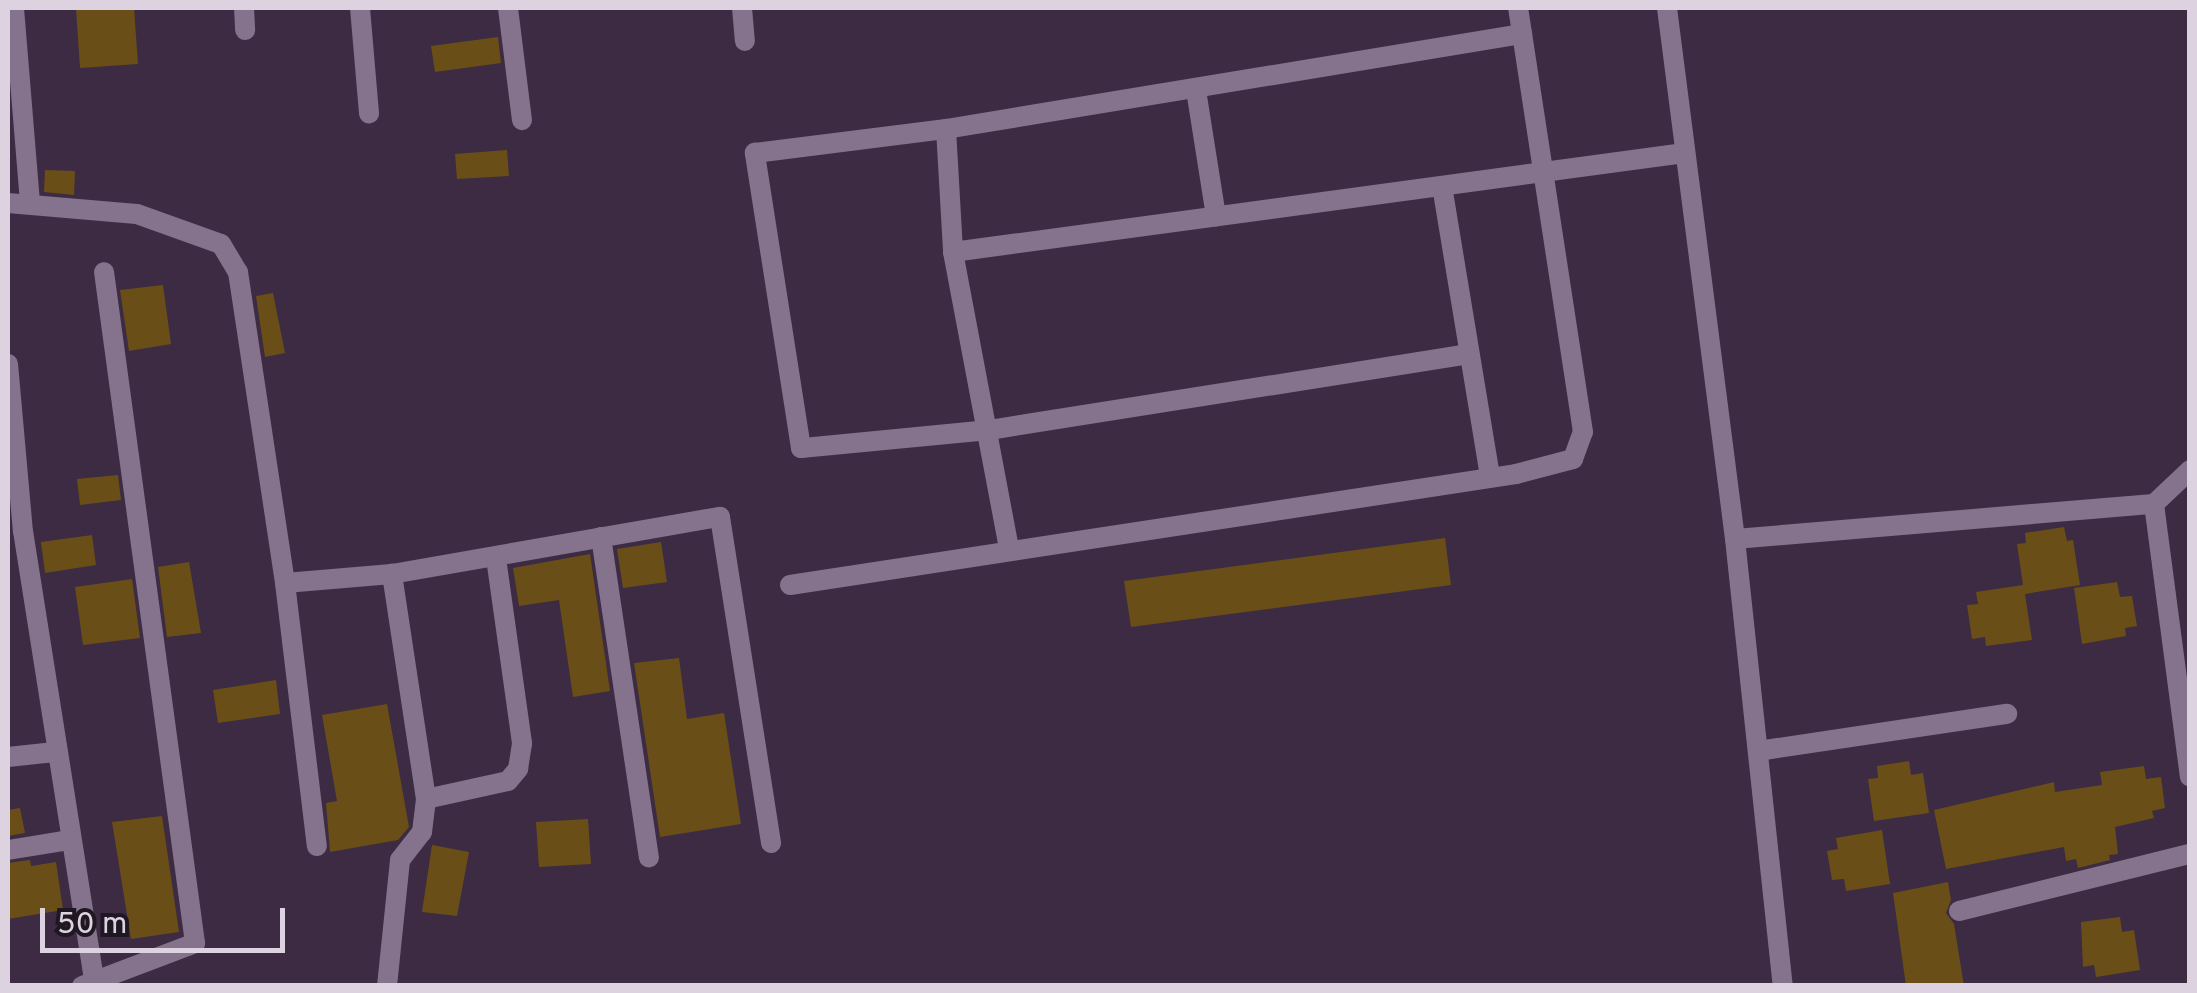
<!DOCTYPE html>
<style>
body{margin:0}
#map{position:relative;width:2197px;height:993px;overflow:hidden;background:#3c2b43;font-family:Overpass,sans-serif}
div>[style]{position:absolute}
.building>*{inset:0;background:#6a4e17}
.street>*{height:20px;margin:-10px;padding:0 10px;transform-origin:10px;border-radius:10px;background:#85728c}
span{translate:-50% -50%;white-space:nowrap;text-align:center;line-height:1.15;-webkit-text-stroke:8px #1f1722;paint-order:stroke}
.frame{position:absolute;inset:0;border:10px solid #dcd2e0;pointer-events:none}
.scale{position:absolute;left:40px;top:908px;width:245px;height:45px;box-sizing:border-box;border:5px solid #dcd2e0;border-top:0;padding-left:12px;font-size:30px;line-height:35px;white-space:nowrap;color:#dcd2e0;-webkit-text-stroke:8px #1f1722;paint-order:stroke}
</style>
<div id="map">
<div class="building">
<i style="clip-path:polygon(134px 8px,138px 64px,80px 68px,76px 9px)"></i>
<i style="clip-path:polygon(498px 37px,501px 63px,435px 72px,431px 46px)"></i>
<i style="clip-path:polygon(507px 150px,509px 176px,457px 179px,455px 154px)"></i>
<i style="clip-path:polygon(45px 170px,75px 171px,74px 195px,44px 192px)"></i>
<i style="clip-path:polygon(163px 285px,171px 344px,129px 351px,120px 290px)"></i>
<i style="clip-path:polygon(273px 293px,285px 353px,265px 357px,256px 296px)"></i>
<i style="clip-path:polygon(118px 475px,121px 500px,80px 505px,77px 479px)"></i>
<i style="clip-path:polygon(2064px 527px,2067px 541px,2073px 540px,2080px 585px,2025px 594px,2032px 640px,1986px 646px,1985px 637px,1972px 639px,1967px 605px,1978px 604px,1976px 592px,2023px 585px,2017px 544px,2026px 543px,2025px 533px)"></i>
<i style="clip-path:polygon(92px 535px,96px 565px,45px 573px,41px 542px)"></i>
<i style="clip-path:polygon(1445px 538px,1451px 585px,1131px 627px,1124px 581px)"></i>
<i style="clip-path:polygon(661px 542px,667px 582px,623px 588px,617px 549px)"></i>
<i style="clip-path:polygon(590px 554px,610px 691px,573px 697px,559px 600px,519px 606px,513px 568px)"></i>
<i style="clip-path:polygon(189px 562px,201px 633px,167px 637px,158px 567px)"></i>
<i style="clip-path:polygon(132px 579px,140px 638px,83px 645px,75px 587px)"></i>
<i style="clip-path:polygon(2117px 582px,2120px 597px,2132px 596px,2137px 626px,2125px 628px,2126px 636px,2082px 644px,2074px 588px)"></i>
<i style="clip-path:polygon(679px 658px,687px 719px,724px 713px,741px 824px,660px 837px,634px 663px)"></i>
<i style="clip-path:polygon(276px 680px,280px 714px,218px 723px,213px 690px)"></i>
<i style="clip-path:polygon(387px 704px,409px 827px,398px 840px,330px 852px,326px 803px,337px 801px,322px 715px)"></i>
<i style="clip-path:polygon(1909px 761px,1911px 775px,1923px 773px,1929px 813px,1874px 821px,1868px 779px,1878px 778px,1877px 766px)"></i>
<i style="clip-path:polygon(2144px 766px,2146px 779px,2161px 777px,2165px 808px,2152px 811px,2154px 818px,2115px 827px,2118px 854px,2109px 855px,2110px 860px,2078px 868px,2076px 859px,2066px 861px,2064px 847px,1946px 869px,1934px 810px,2054px 782px,2055px 792px,2102px 785px,2100px 772px)"></i>
<i style="clip-path:polygon(20px 808px,25px 833px,8px 836px,8px 810px)"></i>
<i style="clip-path:polygon(162px 816px,179px 932px,131px 939px,112px 822px)"></i>
<i style="clip-path:polygon(588px 819px,591px 864px,539px 867px,536px 822px)"></i>
<i style="clip-path:polygon(1882px 830px,1890px 884px,1846px 891px,1844px 879px,1832px 880px,1827px 851px,1838px 849px,1836px 838px)"></i>
<i style="clip-path:polygon(432px 845px,469px 852px,457px 916px,422px 912px)"></i>
<i style="clip-path:polygon(30px 860px,31px 866px,56px 862px,63px 910px,8px 919px,8px 863px)"></i>
<i style="clip-path:polygon(1948px 882px,1951px 900px,1946px 913px,1954px 924px,1964px 986px,1906px 986px,1893px 893px)"></i>
<i style="clip-path:polygon(2120px 917px,2122px 932px,2134px 930px,2140px 970px,2096px 977px,2094px 965px,2083px 967px,2081px 922px)"></i>
</div>
<div class="street">
<i style="left:14px;top:8px;width:197px;rotate:85.3deg"></i>
<i style="left:244px;top:8px;width:22px;rotate:87deg"></i>
<i style="left:360px;top:8px;width:106px;rotate:85.1deg"></i>
<i style="left:508px;top:8px;width:113px;rotate:82.9deg"></i>
<i style="left:742px;top:8px;width:33px;rotate:85deg"></i>
<i style="left:1667px;top:8px;width:535px;rotate:82.7deg"></i>
<i style="left:1735px;top:539px;width:450px;rotate:83.9deg"></i>
<i style="left:1196px;top:90px;width:128px;rotate:81deg"></i>
<i style="left:946px;top:129px;width:123px;rotate:86.7deg"></i>
<i style="left:953px;top:252px;width:302px;rotate:79.3deg"></i>
<i style="left:1442px;top:186px;width:295px;rotate:80.6deg"></i>
<i style="left:8px;top:203px;width:129px;rotate:4.9deg"></i>
<i style="left:137px;top:214px;width:89px;rotate:19.7deg"></i>
<i style="left:221px;top:244px;width:33px;rotate:59deg"></i>
<i style="left:238px;top:272px;width:315px;rotate:81.4deg"></i>
<i style="left:285px;top:583px;width:265px;rotate:83.1deg"></i>
<i style="left:953px;top:252px;width:738px;rotate:-7.71deg"></i>
<i style="left:1469px;top:354px;width:486px;rotate:171deg"></i>
<i style="left:989px;top:430px;width:189px;rotate:174.5deg"></i>
<i style="left:801px;top:448px;width:299px;rotate:-98.9deg"></i>
<i style="left:755px;top:153px;width:193px;rotate:-7.2deg"></i>
<i style="left:946px;top:129px;width:584px;rotate:-9.37deg"></i>
<i style="left:8px;top:364px;width:168px;rotate:84.9deg"></i>
<i style="left:23px;top:531px;width:455px;rotate:81deg"></i>
<i style="left:2154px;top:504px;width:50px;rotate:-43.4deg"></i>
<i style="left:601px;top:537px;width:324px;rotate:81.5deg"></i>
<i style="left:1735px;top:539px;width:420px;rotate:-4.8deg"></i>
<i style="left:2154px;top:504px;width:275px;rotate:82.5deg"></i>
<i style="left:285px;top:583px;width:107px;rotate:-4.8deg"></i>
<i style="left:392px;top:574px;width:333px;rotate:-9.9deg"></i>
<i style="left:720px;top:517px;width:330px;rotate:81.1deg"></i>
<i style="left:790px;top:585px;width:734px;rotate:-8.69deg"></i>
<i style="left:1516px;top:474px;width:59px;rotate:-14.7deg"></i>
<i style="left:1573px;top:459px;width:29px;rotate:-70deg"></i>
<i style="left:1583px;top:432px;width:429px;rotate:-98.7deg"></i>
<i style="left:1758px;top:751px;width:252px;rotate:-8.5deg"></i>
<i style="left:8px;top:757px;width:47px;rotate:-6.1deg"></i>
<i style="left:426px;top:799px;width:84px;rotate:-12.4deg"></i>
<i style="left:508px;top:781px;width:16px;rotate:-50deg"></i>
<i style="left:518px;top:769px;width:26px;rotate:-81deg"></i>
<i style="left:522px;top:743px;width:188px;rotate:-98deg"></i>
<i style="left:8px;top:850px;width:63px;rotate:-9.2deg"></i>
<i style="left:1959px;top:911px;width:238px;rotate:-13.9deg"></i>
<i style="left:82px;top:986px;width:121px;rotate:-20.8deg"></i>
<i style="left:195px;top:943px;width:677px;rotate:-97.72deg"></i>
<i style="left:387px;top:986px;width:127px;rotate:-84.1deg"></i>
<i style="left:400px;top:860px;width:36px;rotate:-52deg"></i>
<i style="left:422px;top:832px;width:33px;rotate:-83deg"></i>
<i style="left:426px;top:799px;width:228px;rotate:-98.6deg"></i>
</div>
<div class="frame"></div>
<div class="scale">50 m</div>
</div>
